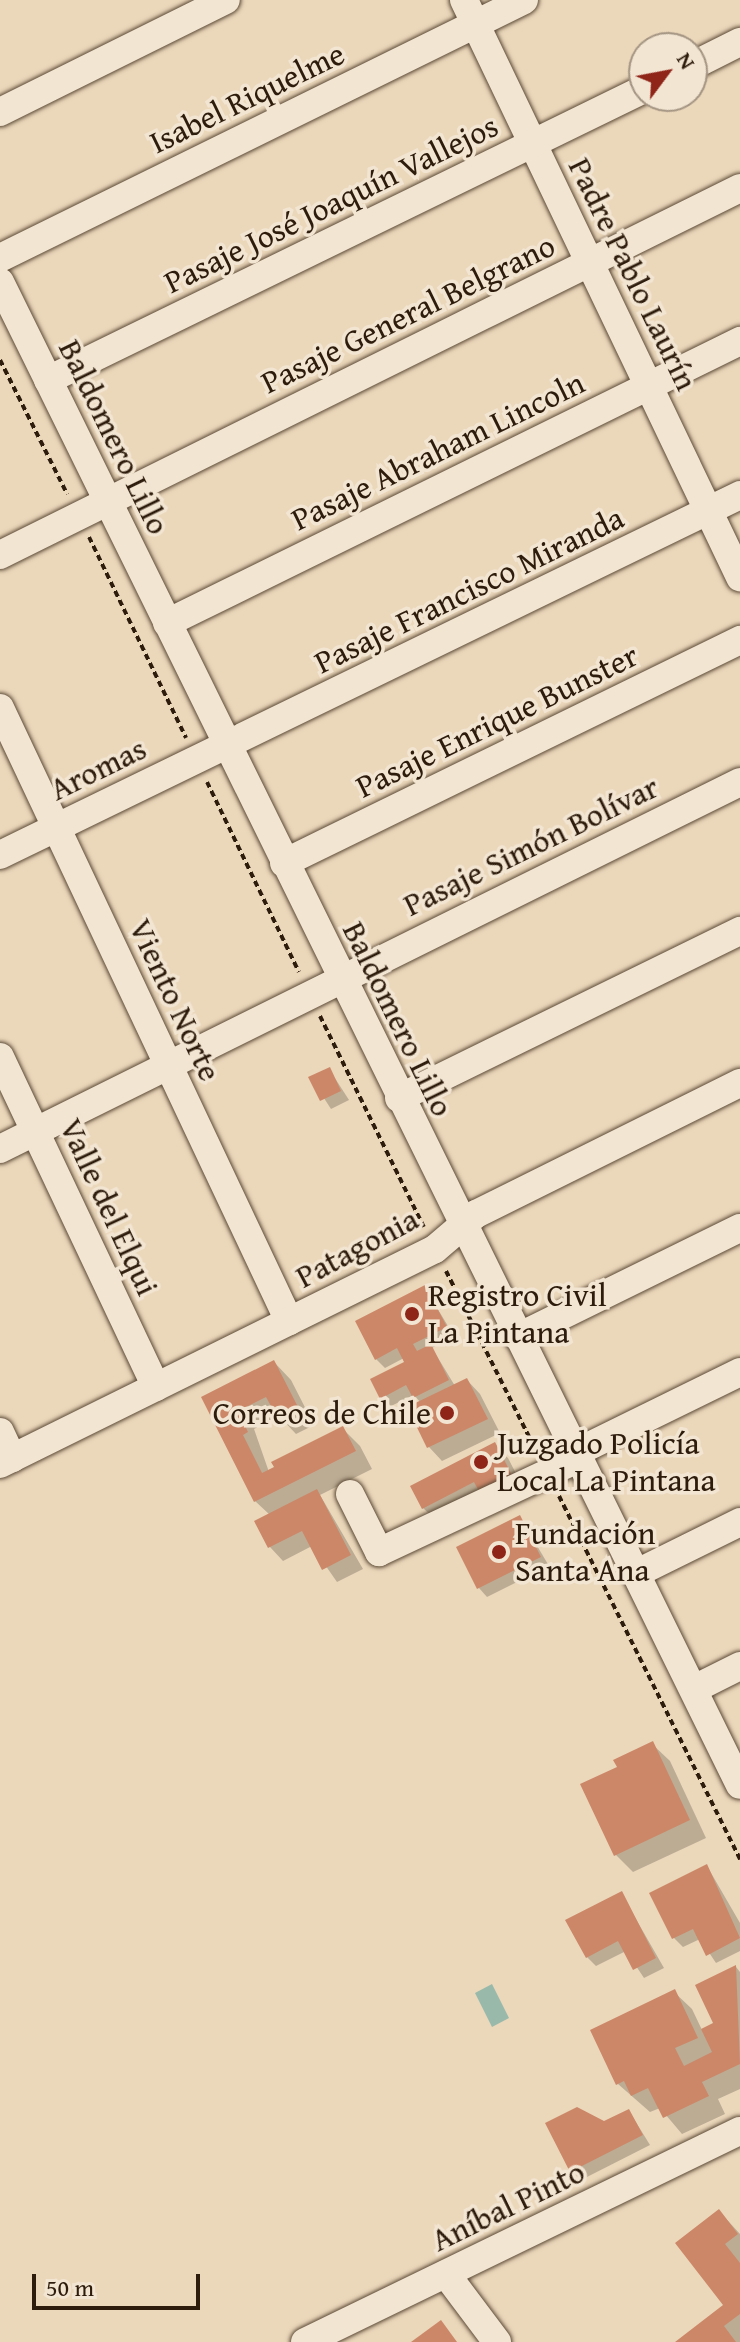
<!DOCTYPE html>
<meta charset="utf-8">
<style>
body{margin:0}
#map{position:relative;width:740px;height:2342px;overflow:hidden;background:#ebd7ba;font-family:"Gentium Book Plus",serif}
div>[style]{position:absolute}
.water>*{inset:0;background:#99baaa}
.shadow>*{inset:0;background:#0003}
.building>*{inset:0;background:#cc8768}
.path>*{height:4px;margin-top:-2px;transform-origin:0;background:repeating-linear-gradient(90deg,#2d1b0b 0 6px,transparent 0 10px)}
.roads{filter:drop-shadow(0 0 2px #5c4a37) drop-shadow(0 0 2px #5c4a37)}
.minor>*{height:28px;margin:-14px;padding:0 14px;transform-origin:14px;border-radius:14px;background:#f2e5d2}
.dots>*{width:22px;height:22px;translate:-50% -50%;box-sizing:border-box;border:4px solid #f2e5d2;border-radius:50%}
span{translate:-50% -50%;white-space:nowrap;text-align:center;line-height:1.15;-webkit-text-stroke:7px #f2e5d2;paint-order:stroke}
.street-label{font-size:32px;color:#2d1b0b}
.poi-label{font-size:32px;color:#2d1b0b}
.left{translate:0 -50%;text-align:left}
.right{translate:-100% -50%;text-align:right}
.north{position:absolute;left:628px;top:32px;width:80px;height:80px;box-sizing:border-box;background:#f2e5d2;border:2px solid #a39482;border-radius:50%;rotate:58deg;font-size:22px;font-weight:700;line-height:32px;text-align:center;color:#2d1b0b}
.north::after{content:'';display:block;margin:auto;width:28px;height:36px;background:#8f2418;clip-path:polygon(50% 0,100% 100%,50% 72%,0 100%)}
.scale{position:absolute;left:32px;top:2274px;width:168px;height:36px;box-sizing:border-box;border:4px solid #2d1b0b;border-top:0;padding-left:10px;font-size:24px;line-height:28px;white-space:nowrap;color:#2d1b0b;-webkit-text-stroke:6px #f2e5d2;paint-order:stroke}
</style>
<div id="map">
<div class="water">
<i style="clip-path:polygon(492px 1984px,509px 2018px,492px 2027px,475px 1993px)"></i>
</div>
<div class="shadow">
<i style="clip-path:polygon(329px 1069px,349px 1100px,331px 1109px,311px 1078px)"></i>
<i style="clip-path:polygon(425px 1288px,454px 1336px,432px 1348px,455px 1386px,467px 1380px,480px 1394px,500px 1433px,442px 1461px,429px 1447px,410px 1408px,421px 1403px,414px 1395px,391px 1406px,382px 1398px,407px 1362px,404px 1358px,385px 1368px,376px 1359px)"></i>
<i style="clip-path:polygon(274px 1362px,291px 1380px,314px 1425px,296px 1434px,279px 1416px,254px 1429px,269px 1472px,343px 1429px,360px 1446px,372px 1469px,320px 1495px,363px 1569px,337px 1582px,312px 1546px,283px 1561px,270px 1547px,270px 1515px,255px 1501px,204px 1398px)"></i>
<i style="clip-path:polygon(494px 1445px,508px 1458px,528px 1497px,498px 1512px,484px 1497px,437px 1521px,423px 1508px)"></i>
<i style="clip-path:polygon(520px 1517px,549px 1566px,487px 1597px,479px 1588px)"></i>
<i style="clip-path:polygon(652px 1744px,670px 1761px,706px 1838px,633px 1872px,615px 1854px,619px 1768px)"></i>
<i style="clip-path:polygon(707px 1866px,740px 1923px,740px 1951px,716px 1963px,700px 1939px,683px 1947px,674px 1938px,652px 1894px)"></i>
<i style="clip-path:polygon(621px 1893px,664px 1968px,644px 1978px,626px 1951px,596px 1966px,587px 1957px)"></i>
<i style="clip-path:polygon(736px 1967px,740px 1972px,740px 2089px,718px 2099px,725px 2114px,682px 2134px,660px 2108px,650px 2112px,618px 2084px,674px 1992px,692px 2009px,702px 2030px,716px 2024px)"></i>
<i style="clip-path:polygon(629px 2111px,650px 2145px,581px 2180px,572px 2171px,604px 2123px)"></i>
<i style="clip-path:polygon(719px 2211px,740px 2234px,740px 2342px,678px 2342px,726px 2306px)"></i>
</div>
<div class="building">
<i style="clip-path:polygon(330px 1067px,341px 1091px,320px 1101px,308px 1077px)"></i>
<i style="clip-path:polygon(425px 1285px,447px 1327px,413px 1344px,417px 1351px,431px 1344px,449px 1380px,413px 1398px,406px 1385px,380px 1399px,370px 1379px,404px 1362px,397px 1348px,375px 1360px,355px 1321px)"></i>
<i style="clip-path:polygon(274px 1360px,298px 1407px,277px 1417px,266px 1397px,238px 1411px,248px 1432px,243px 1435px,262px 1473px,274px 1467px,271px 1462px,343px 1426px,356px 1451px,254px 1502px,201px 1397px)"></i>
<i style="clip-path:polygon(467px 1378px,488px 1419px,427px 1448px,407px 1407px)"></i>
<i style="clip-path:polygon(495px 1442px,516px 1483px,483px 1499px,474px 1482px,422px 1509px,410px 1486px)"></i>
<i style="clip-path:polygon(317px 1489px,351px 1555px,322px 1570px,302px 1531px,268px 1548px,254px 1521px)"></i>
<i style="clip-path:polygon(520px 1515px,541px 1557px,477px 1589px,456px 1547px)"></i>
<i style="clip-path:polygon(653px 1741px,690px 1820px,614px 1856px,580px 1784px,617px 1767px,613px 1760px)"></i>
<i style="clip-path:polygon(707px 1864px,740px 1938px,706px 1956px,693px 1929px,672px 1939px,649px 1893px)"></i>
<i style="clip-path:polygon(622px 1891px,656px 1958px,633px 1970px,618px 1941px,586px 1958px,565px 1920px)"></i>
<i style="clip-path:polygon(736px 1965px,740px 2064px,702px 2082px,709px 2096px,663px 2118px,648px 2088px,631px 2096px,624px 2081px,616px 2085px,590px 2030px,675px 1989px,698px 2038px,675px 2048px,684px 2066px,712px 2052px,701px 2029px,713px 2023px,695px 1985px)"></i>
<i style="clip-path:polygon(577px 2107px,604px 2121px,629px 2109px,643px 2135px,570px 2172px,545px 2123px)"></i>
<i style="clip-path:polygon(719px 2209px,738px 2234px,725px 2244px,740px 2263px,740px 2314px,724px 2326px,736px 2342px,675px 2342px,723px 2305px,675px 2243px)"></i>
<i style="clip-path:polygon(441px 2320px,457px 2342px,411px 2342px)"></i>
</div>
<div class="path">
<i style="left:0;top:360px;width:150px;rotate:63.4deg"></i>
<i style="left:89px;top:537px;width:223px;rotate:64.2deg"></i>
<i style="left:207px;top:782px;width:211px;rotate:64.2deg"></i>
<i style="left:320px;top:1016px;width:235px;rotate:63.8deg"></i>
<i style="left:446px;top:1271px;width:203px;rotate:63.4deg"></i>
<i style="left:559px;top:1496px;width:406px;rotate:63.5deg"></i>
</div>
<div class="roads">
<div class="minor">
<i style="left:464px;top:0;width:640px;rotate:64.44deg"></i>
<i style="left:692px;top:66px;width:54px;rotate:-26.6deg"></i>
<i style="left:0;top:112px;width:252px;rotate:-26.4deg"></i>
<i style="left:0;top:258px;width:584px;rotate:-26.21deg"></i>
<i style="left:0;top:282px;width:1675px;rotate:63.79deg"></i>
<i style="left:48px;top:380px;width:663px;rotate:-26.02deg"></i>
<i style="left:0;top:555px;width:826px;rotate:-26.38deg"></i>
<i style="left:167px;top:623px;width:639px;rotate:-26.2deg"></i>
<i style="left:0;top:708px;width:678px;rotate:64.76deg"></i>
<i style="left:0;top:855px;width:823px;rotate:-25.94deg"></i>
<i style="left:284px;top:863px;width:508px;rotate:-26.06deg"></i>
<i style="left:0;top:1057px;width:365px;rotate:64.7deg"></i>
<i style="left:399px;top:1098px;width:380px;rotate:-26.1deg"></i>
<i style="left:0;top:1149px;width:826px;rotate:-26.38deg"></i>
<i style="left:518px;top:1337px;width:247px;rotate:-26.2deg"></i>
<i style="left:0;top:1432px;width:29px;rotate:65deg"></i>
<i style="left:577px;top:1452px;width:182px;rotate:-26.1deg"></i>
<i style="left:0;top:1464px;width:485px;rotate:-26.3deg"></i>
<i style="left:435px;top:1249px;width:54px;rotate:-40.5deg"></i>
<i style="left:476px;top:1214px;width:295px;rotate:-26.4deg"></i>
<i style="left:350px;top:1494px;width:65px;rotate:63.4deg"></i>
<i style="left:379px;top:1552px;width:222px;rotate:-25.1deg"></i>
<i style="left:637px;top:1573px;width:115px;rotate:-26.3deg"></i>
<i style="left:694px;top:1689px;width:51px;rotate:-26.6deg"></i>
<i style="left:446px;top:2274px;width:85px;rotate:53.1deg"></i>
<i style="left:305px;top:2342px;width:483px;rotate:-25.9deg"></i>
</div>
</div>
<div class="dots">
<i style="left:412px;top:1314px;background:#8f2418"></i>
<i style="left:447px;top:1413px;background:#8f2418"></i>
<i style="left:481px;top:1462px;background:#8f2418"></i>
<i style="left:499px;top:1552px;background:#8f2418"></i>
</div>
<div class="street-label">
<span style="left:247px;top:98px;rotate:-26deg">Isabel Riquelme</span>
<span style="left:331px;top:204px;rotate:-26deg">Pasaje José Joaquín Vallejos</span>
<span style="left:633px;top:274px;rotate:64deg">Padre Pablo Laurín</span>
<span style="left:408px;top:314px;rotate:-26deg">Pasaje General Belgrano</span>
<span style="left:114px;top:437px;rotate:64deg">Baldomero Lillo</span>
<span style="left:438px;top:451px;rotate:-26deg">Pasaje Abraham Lincoln</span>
<span style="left:469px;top:590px;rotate:-26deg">Pasaje Francisco Miranda</span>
<span style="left:497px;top:721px;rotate:-26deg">Pasaje Enrique Bunster</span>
<span style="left:98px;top:769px;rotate:-26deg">Aromas</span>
<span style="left:531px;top:846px;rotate:-26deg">Pasaje Simón Bolívar</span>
<span style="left:175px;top:1000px;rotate:65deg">Viento Norte</span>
<span style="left:398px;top:1019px;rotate:64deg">Baldomero Lillo</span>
<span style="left:109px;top:1207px;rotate:65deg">Valle del Elqui</span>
<span style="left:357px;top:1248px;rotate:-28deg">Patagonia</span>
<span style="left:508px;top:2206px;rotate:-26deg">Aníbal Pinto</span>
</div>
<div class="poi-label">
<span class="left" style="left:428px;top:1314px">Registro Civil<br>La Pintana</span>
<span class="right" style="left:431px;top:1413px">Correos de Chile</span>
<span class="left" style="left:497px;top:1462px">Juzgado Policía<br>Local La Pintana</span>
<span class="left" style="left:515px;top:1552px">Fundación<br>Santa Ana</span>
</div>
<div class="north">N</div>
<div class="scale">50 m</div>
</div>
